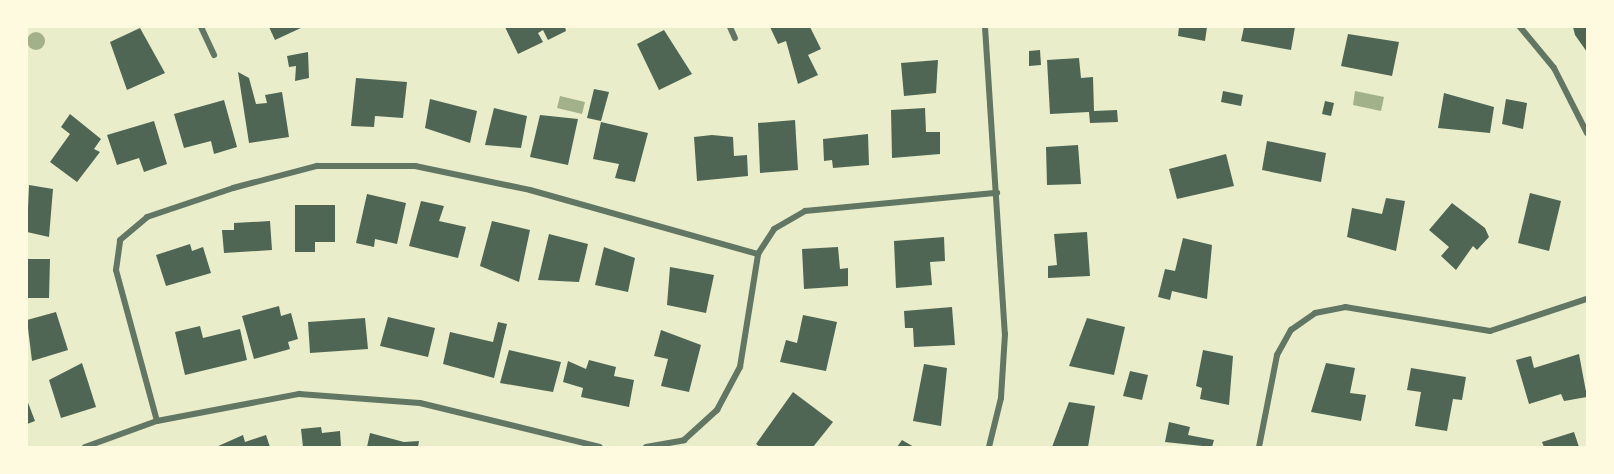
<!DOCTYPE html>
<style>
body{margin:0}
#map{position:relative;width:1614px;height:474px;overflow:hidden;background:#e9edc9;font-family:Jost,sans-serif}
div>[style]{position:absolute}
.water>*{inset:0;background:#a3b18a}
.round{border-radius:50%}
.building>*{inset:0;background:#4f6655}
.minor>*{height:6px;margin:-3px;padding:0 3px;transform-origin:3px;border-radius:3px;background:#617663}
span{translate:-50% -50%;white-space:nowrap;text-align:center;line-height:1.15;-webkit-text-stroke:4.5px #fefae0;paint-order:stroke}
.frame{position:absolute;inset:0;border:28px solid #fefae0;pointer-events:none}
</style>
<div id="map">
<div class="water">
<i class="round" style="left:27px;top:32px;width:18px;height:18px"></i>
<i style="clip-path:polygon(1355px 91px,1384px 97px,1381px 111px,1353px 105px)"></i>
<i style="clip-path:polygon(560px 96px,585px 102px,582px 114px,557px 108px)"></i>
</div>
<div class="building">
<i style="clip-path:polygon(269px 27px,303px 27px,275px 40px)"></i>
<i style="clip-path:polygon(505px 27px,565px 27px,566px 31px,548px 40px,543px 30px,538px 33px,543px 42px,518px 54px)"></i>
<i style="clip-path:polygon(770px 27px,810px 27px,821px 49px,808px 55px,818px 75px,798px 84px,786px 41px,778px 44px)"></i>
<i style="clip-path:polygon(1179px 27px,1207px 27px,1205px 41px,1178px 36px)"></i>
<i style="clip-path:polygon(1244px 27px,1295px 27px,1291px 50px,1241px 41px)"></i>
<i style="clip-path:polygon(1573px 27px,1587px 27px,1587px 52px,1575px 35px)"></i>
<i style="clip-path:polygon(140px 28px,165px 73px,127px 90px,110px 42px)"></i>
<i style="clip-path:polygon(664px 30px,692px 74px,659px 90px,637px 44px)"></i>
<i style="clip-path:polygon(1348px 34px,1399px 42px,1392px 76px,1341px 66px)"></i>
<i style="clip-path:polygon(1040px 50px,1041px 65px,1029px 66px,1029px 51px)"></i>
<i style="clip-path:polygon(308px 52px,309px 78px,295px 81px,296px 66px,289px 67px,287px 56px)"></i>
<i style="clip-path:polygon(1079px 58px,1081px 78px,1093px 77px,1094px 111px,1117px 110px,1118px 122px,1090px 123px,1089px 112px,1050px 114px,1047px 60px)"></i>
<i style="clip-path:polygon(938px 60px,936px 93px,904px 96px,901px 63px)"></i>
<i style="clip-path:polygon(238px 72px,249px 78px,256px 104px,267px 103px,265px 95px,282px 92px,289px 137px,249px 143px)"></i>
<i style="clip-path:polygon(356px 78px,407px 82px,403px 118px,375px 116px,374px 127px,351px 126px)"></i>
<i style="clip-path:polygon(594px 89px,609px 92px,601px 121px,587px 118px)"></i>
<i style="clip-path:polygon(1223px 91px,1243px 95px,1241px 106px,1221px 102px)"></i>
<i style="clip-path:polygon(1444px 93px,1494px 107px,1490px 133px,1438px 128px)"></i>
<i style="clip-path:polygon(430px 99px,477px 111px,470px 143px,425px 128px)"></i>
<i style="clip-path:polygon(1506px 99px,1527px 103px,1523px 129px,1502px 124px)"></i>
<i style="clip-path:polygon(224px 100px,237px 147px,214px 154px,211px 141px,184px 148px,174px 114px)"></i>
<i style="clip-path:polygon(1325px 101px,1334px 103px,1331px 116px,1322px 114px)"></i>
<i style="clip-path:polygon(494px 108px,527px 116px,521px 148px,485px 145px)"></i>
<i style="clip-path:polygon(925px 108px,926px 132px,940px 132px,940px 154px,892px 158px,891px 110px)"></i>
<i style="clip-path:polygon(70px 114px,101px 139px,94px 149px,100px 152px,77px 182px,50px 162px,70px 134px,61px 127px)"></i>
<i style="clip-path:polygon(540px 115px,578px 119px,568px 165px,530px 157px)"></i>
<i style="clip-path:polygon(795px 120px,798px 170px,760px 173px,758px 123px)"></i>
<i style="clip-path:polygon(154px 121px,167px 164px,144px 172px,139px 158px,117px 165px,107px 135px)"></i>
<i style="clip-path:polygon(601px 122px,648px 133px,635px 182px,615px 178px,619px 164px,593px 159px)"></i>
<i style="clip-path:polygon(868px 134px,869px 165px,833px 168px,832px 160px,824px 161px,823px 139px)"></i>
<i style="clip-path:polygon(712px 135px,733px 137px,734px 156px,747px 155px,748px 176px,697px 181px,694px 137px)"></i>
<i style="clip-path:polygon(1267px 141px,1326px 153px,1321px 182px,1262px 170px)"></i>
<i style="clip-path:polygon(1078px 145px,1081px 184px,1047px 185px,1046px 147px)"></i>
<i style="clip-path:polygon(1226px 154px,1234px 186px,1177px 199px,1169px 169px)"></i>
<i style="clip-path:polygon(29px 185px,53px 189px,49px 237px,27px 232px)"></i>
<i style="clip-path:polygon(1530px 193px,1561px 201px,1549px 251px,1518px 243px)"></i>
<i style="clip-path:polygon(367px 194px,406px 203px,397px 244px,375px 239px,374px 247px,356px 243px)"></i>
<i style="clip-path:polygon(1386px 198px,1405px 201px,1396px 251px,1347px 237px,1352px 208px,1382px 214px)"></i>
<i style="clip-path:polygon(421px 201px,444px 206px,439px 221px,466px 227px,458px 258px,409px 246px)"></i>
<i style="clip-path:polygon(1452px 203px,1485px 228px,1489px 237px,1477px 250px,1473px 246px,1456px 270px,1441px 256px,1449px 247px,1429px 230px)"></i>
<i style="clip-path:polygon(295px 205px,335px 205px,335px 242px,315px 242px,315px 252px,295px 252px)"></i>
<i style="clip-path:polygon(270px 221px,272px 250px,224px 253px,222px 230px,234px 230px,234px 223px)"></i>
<i style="clip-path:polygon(492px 221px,530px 230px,519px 282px,480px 266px)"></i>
<i style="clip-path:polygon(1087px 232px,1090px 276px,1048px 278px,1048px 266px,1057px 265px,1054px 234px)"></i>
<i style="clip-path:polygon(549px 234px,588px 244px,579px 282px,538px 280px)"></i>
<i style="clip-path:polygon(944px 237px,945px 261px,930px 262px,932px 285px,896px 288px,894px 241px)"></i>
<i style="clip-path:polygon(1183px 238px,1212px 245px,1207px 299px,1172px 291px,1170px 300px,1158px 297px,1165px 269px,1175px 271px)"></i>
<i style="clip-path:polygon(190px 244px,192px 251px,203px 247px,211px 273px,166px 286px,156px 255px)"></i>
<i style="clip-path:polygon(604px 247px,635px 258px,628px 292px,595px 285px)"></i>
<i style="clip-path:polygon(838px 247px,840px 269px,848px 268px,848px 286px,804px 289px,802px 249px)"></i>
<i style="clip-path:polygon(27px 259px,50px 259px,49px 298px,27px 298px)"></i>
<i style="clip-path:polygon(670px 267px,714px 275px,706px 313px,667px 305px)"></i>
<i style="clip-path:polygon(279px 306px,281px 316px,291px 313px,298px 339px,288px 342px,290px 349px,254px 359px,242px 316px)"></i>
<i style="clip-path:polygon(952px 307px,955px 345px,914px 347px,913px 328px,905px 328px,904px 311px)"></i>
<i style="clip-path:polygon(56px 312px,68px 350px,32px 361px,27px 320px)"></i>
<i style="clip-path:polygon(803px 315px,837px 322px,826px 371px,780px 362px,786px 340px,797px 343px)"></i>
<i style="clip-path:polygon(388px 317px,435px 328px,428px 357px,380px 346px)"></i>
<i style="clip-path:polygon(365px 318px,368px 349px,310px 353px,308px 322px)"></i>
<i style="clip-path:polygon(1087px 318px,1125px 327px,1114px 375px,1069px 366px)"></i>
<i style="clip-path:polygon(498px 322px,507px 324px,494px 378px,443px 364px,450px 332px,493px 342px)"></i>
<i style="clip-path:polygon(200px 326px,203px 338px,240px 329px,247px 360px,185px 375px,175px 332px)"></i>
<i style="clip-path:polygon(661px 330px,701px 345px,689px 392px,661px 386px,668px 359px,654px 356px)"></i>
<i style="clip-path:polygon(509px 350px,561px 362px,553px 392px,500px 383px)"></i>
<i style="clip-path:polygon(1203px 350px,1233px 356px,1229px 405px,1200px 399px,1202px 388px,1196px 386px)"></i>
<i style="clip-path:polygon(1579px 354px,1587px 397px,1564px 401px,1561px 394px,1529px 404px,1516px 360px,1531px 356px,1534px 368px)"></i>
<i style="clip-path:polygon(589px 360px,616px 367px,614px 376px,634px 380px,629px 407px,581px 397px,583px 388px,563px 382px,568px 361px,586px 369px)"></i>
<i style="clip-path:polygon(82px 363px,96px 407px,61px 418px,49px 380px)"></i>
<i style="clip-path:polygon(1326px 363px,1355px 368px,1350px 393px,1366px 395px,1361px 421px,1311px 412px)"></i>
<i style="clip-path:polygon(924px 364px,947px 368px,941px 426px,913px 421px)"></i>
<i style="clip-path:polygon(1411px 368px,1466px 377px,1462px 400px,1453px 399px,1447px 431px,1415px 426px,1421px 392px,1407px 390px)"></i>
<i style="clip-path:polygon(1130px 371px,1148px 375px,1142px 400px,1123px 396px)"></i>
<i style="clip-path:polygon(793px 392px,833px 422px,813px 447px,760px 447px,756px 444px)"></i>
<i style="clip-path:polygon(27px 400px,35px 421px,27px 424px)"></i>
<i style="clip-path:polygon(1069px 402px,1095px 406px,1088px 447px,1052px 447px)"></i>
<i style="clip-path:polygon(1169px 422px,1190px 427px,1188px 435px,1214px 440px,1212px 447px,1165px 442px)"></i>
<i style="clip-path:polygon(321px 427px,322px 433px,340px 431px,341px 447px,303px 447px,301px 429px)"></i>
<i style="clip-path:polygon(1574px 432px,1579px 447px,1544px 447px,1542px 442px)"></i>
<i style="clip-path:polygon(370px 433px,404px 442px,419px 441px,418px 447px,367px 447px)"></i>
<i style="clip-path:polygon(243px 435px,245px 442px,266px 435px,270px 447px,216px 447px)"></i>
<i style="clip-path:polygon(902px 440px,914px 447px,897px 447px)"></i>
</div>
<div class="minor">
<i style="left:201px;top:27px;width:31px;rotate:65deg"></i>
<i style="left:730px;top:27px;width:12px;rotate:66deg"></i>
<i style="left:985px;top:27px;width:308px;rotate:86.3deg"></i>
<i style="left:1005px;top:334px;width:64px;rotate:93.6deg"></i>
<i style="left:1001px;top:398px;width:50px;rotate:103.8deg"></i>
<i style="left:1520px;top:27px;width:53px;rotate:50.3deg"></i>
<i style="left:1554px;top:68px;width:73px;rotate:63.1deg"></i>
<i style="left:157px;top:421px;width:156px;rotate:-105.2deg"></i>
<i style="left:116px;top:270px;width:30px;rotate:-82deg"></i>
<i style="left:120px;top:240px;width:35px;rotate:-40deg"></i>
<i style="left:147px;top:217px;width:91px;rotate:-18.6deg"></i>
<i style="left:233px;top:188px;width:87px;rotate:-14.7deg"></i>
<i style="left:317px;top:166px;width:98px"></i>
<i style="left:415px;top:166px;width:117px;rotate:11.8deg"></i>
<i style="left:530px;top:190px;width:237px;rotate:15.7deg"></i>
<i style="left:85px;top:447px;width:77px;rotate:-19.9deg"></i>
<i style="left:157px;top:421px;width:145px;rotate:-10.8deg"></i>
<i style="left:299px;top:394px;width:121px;rotate:4.3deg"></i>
<i style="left:420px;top:403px;width:185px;rotate:13.7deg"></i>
<i style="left:646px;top:447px;width:39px;rotate:-10deg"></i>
<i style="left:684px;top:440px;width:45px;rotate:-42.3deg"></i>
<i style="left:717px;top:410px;width:49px;rotate:-61.9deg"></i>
<i style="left:740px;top:367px;width:114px;rotate:-80.9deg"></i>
<i style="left:758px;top:254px;width:30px;rotate:-57deg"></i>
<i style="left:774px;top:229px;width:36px;rotate:-30deg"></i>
<i style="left:805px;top:211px;width:193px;rotate:-5.4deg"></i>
<i style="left:1259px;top:447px;width:94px;rotate:-78.9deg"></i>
<i style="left:1277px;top:355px;width:29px;rotate:-61deg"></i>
<i style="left:1291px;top:330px;width:29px;rotate:-35deg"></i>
<i style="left:1315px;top:313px;width:31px;rotate:-11deg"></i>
<i style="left:1345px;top:307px;width:147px;rotate:9.4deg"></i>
<i style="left:1490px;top:331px;width:102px;rotate:-18.3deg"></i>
</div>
<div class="frame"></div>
</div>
